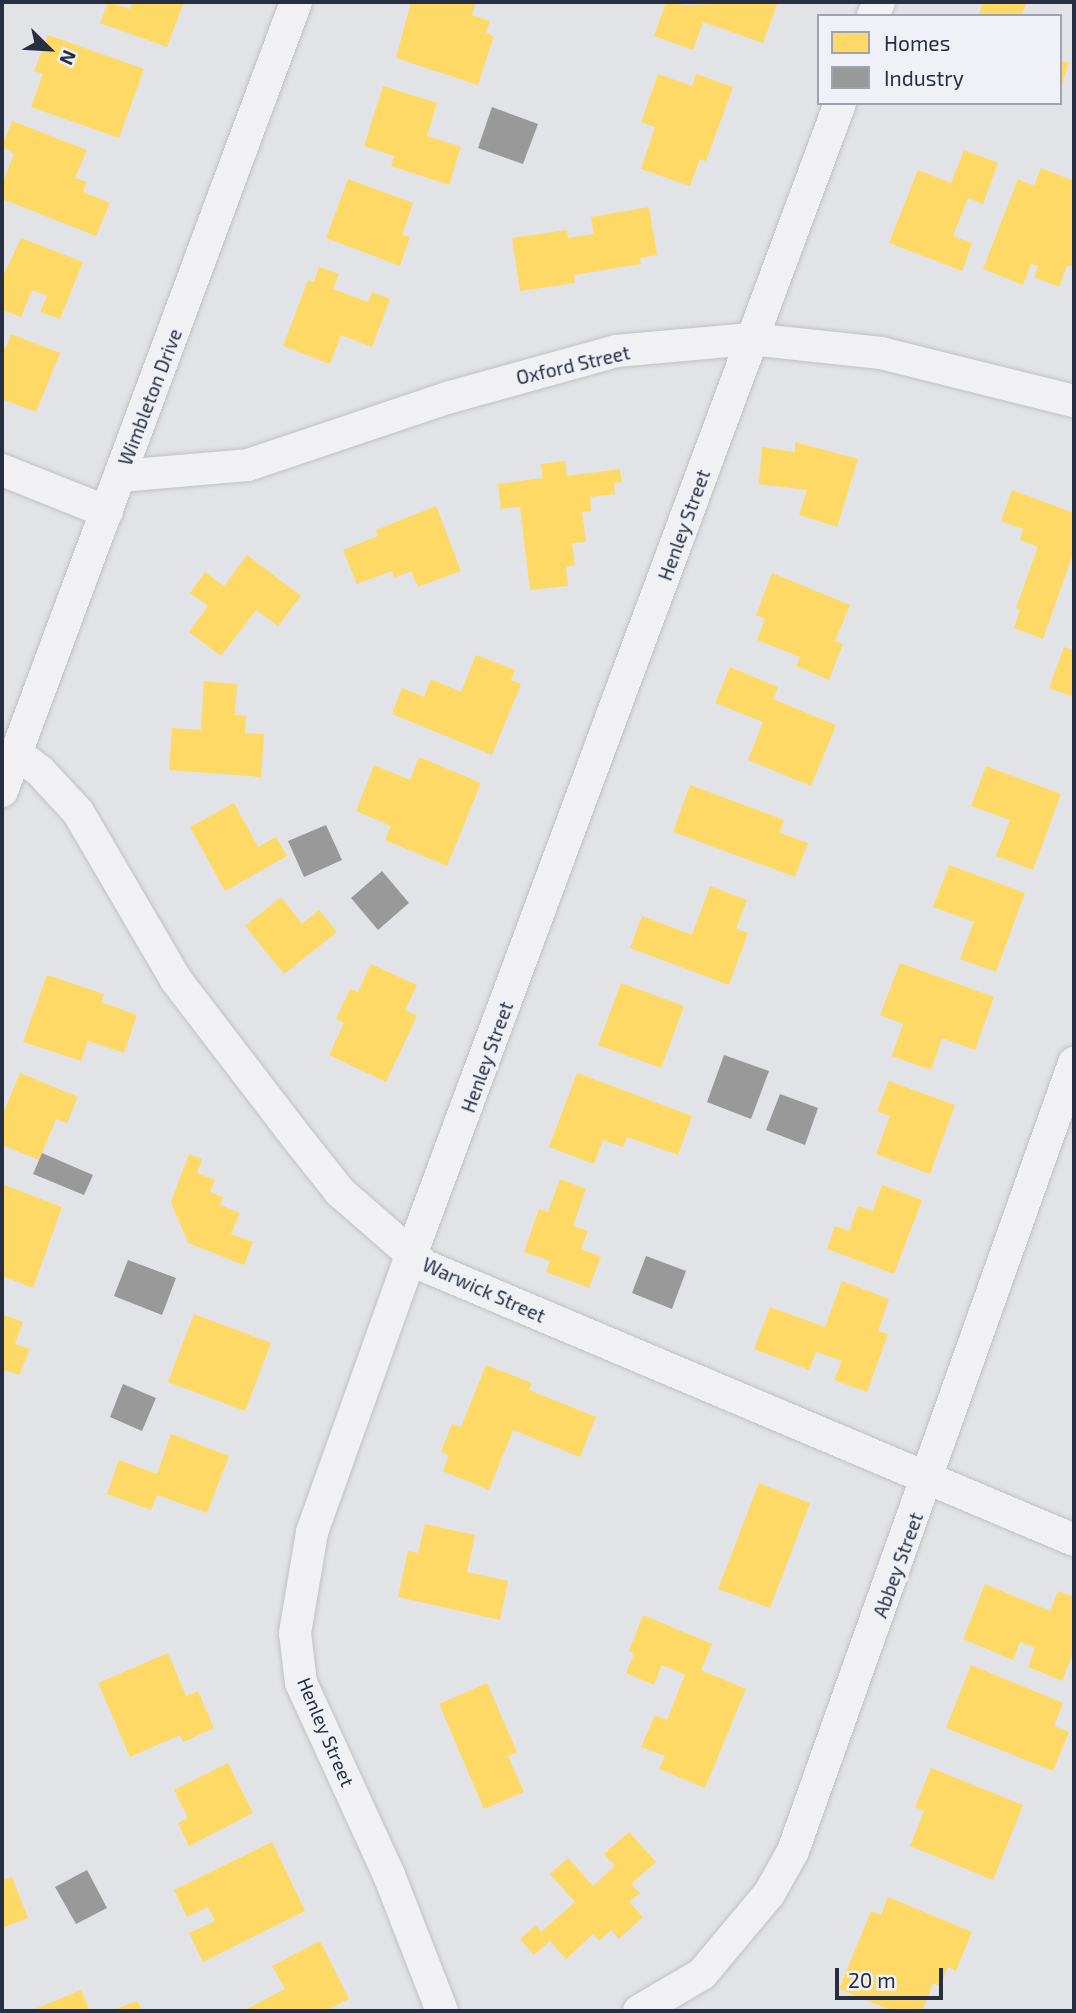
<!DOCTYPE html>
<style>
body{margin:0}
#map{position:relative;width:1076px;height:2013px;overflow:hidden;background:#e2e3e7;font-family:"Exo 2",sans-serif}
div>[style]{position:absolute}
.homes>*{inset:0;background:#ffd966}
.industry>*{inset:0;background:#999}
.roads{filter:drop-shadow(0 0 2px #c0c1c5) drop-shadow(0 0 2px #c0c1c5)}
.street>*{height:32px;margin:-16px;padding:0 16px;transform-origin:16px;border-radius:16px;background:#f1f1f3}
span{translate:-50% -50%;white-space:nowrap;text-align:center;line-height:1.15;-webkit-text-stroke:7px #eff1f6;paint-order:stroke}
.street-label{font-size:19px;color:#282e41}
.frame{position:absolute;inset:0;border:4px solid #282e41;pointer-events:none}
.legend{position:absolute;left:817px;top:14px;width:245px;height:91px;box-sizing:border-box;background:#eff1f6;border:2px solid #9fa3ae;margin:0;padding:9px 12px;list-style:none;font-size:21px;color:#282e41}
.legend li{display:flex;align-items:center;gap:14px;height:35px}
.legend b{width:35px;border:2px solid #9fa3ae}
.north{position:absolute;left:14px;top:14px;width:70px;height:70px;-webkit-text-stroke:5px #eff1f6;paint-order:stroke;rotate:114deg;font-size:19px;font-weight:700;line-height:28px;text-align:center;color:#282e41}
.north::after{content:'';display:block;margin:auto;width:24px;height:32px;background:#282e41;clip-path:polygon(50% 0,100% 100%,50% 72%,0 100%)}
.scale{position:absolute;left:835px;top:1968px;width:108px;height:32px;box-sizing:border-box;border:4px solid #282e41;border-top:0;padding-left:9px;font-size:21px;line-height:24px;white-space:nowrap;color:#282e41;-webkit-text-stroke:5px #eff1f6;paint-order:stroke}
</style>
<div id="map">
<div class="homes">
<i style="clip-path:polygon(108px 2px,130px 9px,132px 2px,184px 2px,167px 47px,100px 23px)"></i>
<i style="clip-path:polygon(411px 2px,476px 2px,472px 15px,490px 21px,486px 33px,494px 36px,478px 85px,396px 58px)"></i>
<i style="clip-path:polygon(666px 2px,685px 5px,778px 2px,763px 43px,703px 22px,693px 50px,654px 36px)"></i>
<i style="clip-path:polygon(983px 2px,1027px 2px,1022px 13px,1030px 16px,978px 16px)"></i>
<i style="clip-path:polygon(48px 35px,144px 69px,119px 138px,31px 107px,43px 74px,34px 71px)"></i>
<i style="clip-path:polygon(1060px 60px,1069px 63px,1061px 86px,1060px 86px)"></i>
<i style="clip-path:polygon(658px 74px,692px 86px,696px 74px,733px 87px,706px 161px,700px 159px,690px 186px,641px 169px,655px 127px,641px 122px)"></i>
<i style="clip-path:polygon(383px 86px,437px 103px,427px 136px,461px 147px,449px 185px,391px 166px,394px 156px,364px 146px)"></i>
<i style="clip-path:polygon(12px 121px,87px 150px,75px 178px,87px 182px,83px 192px,110px 203px,96px 236px,2px 199px,2px 185px,14px 154px,2px 146px)"></i>
<i style="clip-path:polygon(964px 150px,998px 163px,983px 204px,968px 198px,953px 236px,972px 243px,962px 271px,889px 243px,918px 170px,951px 183px)"></i>
<i style="clip-path:polygon(1041px 168px,1074px 181px,1074px 266px,1067px 266px,1059px 287px,1034px 277px,1038px 266px,1031px 264px,1023px 285px,983px 269px,1018px 179px,1034px 186px)"></i>
<i style="clip-path:polygon(348px 179px,413px 203px,402px 235px,410px 237px,400px 266px,326px 238px)"></i>
<i style="clip-path:polygon(649px 207px,657px 255px,640px 258px,641px 264px,574px 275px,575px 283px,520px 291px,512px 238px,567px 230px,568px 238px,594px 234px,591px 217px)"></i>
<i style="clip-path:polygon(21px 238px,83px 262px,60px 319px,40px 312px,47px 296px,32px 290px,21px 317px,2px 310px,2px 278px)"></i>
<i style="clip-path:polygon(319px 267px,339px 274px,333px 289px,368px 302px,372px 292px,390px 299px,372px 347px,341px 335px,330px 364px,283px 346px,308px 280px,314px 282px)"></i>
<i style="clip-path:polygon(11px 334px,60px 353px,36px 412px,2px 399px,2px 347px,6px 348px)"></i>
<i style="clip-path:polygon(795px 442px,858px 459px,837px 527px,799px 515px,807px 490px,759px 484px,762px 447px,795px 452px)"></i>
<i style="clip-path:polygon(565px 461px,567px 476px,620px 469px,622px 482px,614px 483px,615px 494px,590px 497px,591px 511px,582px 512px,586px 542px,572px 543px,575px 565px,566px 567px,568px 586px,530px 590px,520px 507px,501px 509px,498px 484px,543px 478px,541px 464px)"></i>
<i style="clip-path:polygon(1012px 490px,1074px 513px,1074px 551px,1043px 639px,1014px 628px,1020px 610px,1016px 608px,1038px 547px,1020px 540px,1023px 529px,1001px 521px)"></i>
<i style="clip-path:polygon(436px 506px,461px 571px,418px 587px,411px 571px,394px 578px,392px 571px,357px 584px,343px 550px,378px 536px,376px 530px)"></i>
<i style="clip-path:polygon(247px 555px,301px 596px,278px 626px,256px 610px,221px 656px,189px 632px,208px 606px,190px 593px,205px 572px,224px 586px)"></i>
<i style="clip-path:polygon(772px 573px,850px 605px,835px 641px,843px 644px,829px 680px,796px 666px,800px 657px,757px 640px,765px 619px,756px 615px)"></i>
<i style="clip-path:polygon(1064px 647px,1074px 651px,1074px 697px,1049px 688px)"></i>
<i style="clip-path:polygon(476px 655px,515px 670px,511px 680px,521px 684px,492px 755px,392px 714px,402px 688px,424px 697px,431px 679px,461px 692px)"></i>
<i style="clip-path:polygon(730px 667px,778px 687px,773px 699px,836px 725px,811px 786px,748px 760px,763px 722px,715px 703px)"></i>
<i style="clip-path:polygon(204px 681px,237px 684px,235px 715px,246px 716px,245px 733px,264px 734px,261px 777px,169px 770px,172px 728px,201px 730px)"></i>
<i style="clip-path:polygon(419px 757px,481px 783px,447px 866px,385px 840px,391px 826px,356px 811px,374px 765px,410px 780px)"></i>
<i style="clip-path:polygon(986px 766px,1061px 794px,1033px 870px,996px 856px,1010px 820px,971px 806px)"></i>
<i style="clip-path:polygon(690px 785px,784px 820px,780px 833px,808px 843px,795px 877px,673px 832px)"></i>
<i style="clip-path:polygon(234px 803px,258px 847px,276px 837px,287px 856px,225px 891px,190px 827px)"></i>
<i style="clip-path:polygon(949px 865px,1025px 893px,996px 972px,960px 959px,974px 922px,933px 907px)"></i>
<i style="clip-path:polygon(710px 886px,747px 900px,736px 929px,748px 933px,729px 985px,630px 948px,642px 916px,692px 935px)"></i>
<i style="clip-path:polygon(281px 897px,302px 924px,319px 910px,337px 932px,284px 974px,245px 926px)"></i>
<i style="clip-path:polygon(900px 963px,994px 997px,975px 1050px,942px 1038px,931px 1070px,892px 1056px,903px 1024px,880px 1015px)"></i>
<i style="clip-path:polygon(371px 964px,417px 985px,405px 1010px,417px 1016px,386px 1082px,329px 1055px,344px 1023px,336px 1019px,350px 989px,358px 992px)"></i>
<i style="clip-path:polygon(47px 975px,104px 994px,101px 1002px,137px 1015px,124px 1053px,88px 1041px,81px 1061px,23px 1042px)"></i>
<i style="clip-path:polygon(621px 983px,684px 1006px,661px 1068px,598px 1045px)"></i>
<i style="clip-path:polygon(20px 1073px,78px 1097px,67px 1123px,56px 1119px,39px 1160px,2px 1145px,2px 1116px)"></i>
<i style="clip-path:polygon(577px 1073px,692px 1116px,678px 1155px,627px 1137px,623px 1147px,603px 1140px,594px 1164px,549px 1147px)"></i>
<i style="clip-path:polygon(889px 1081px,955px 1105px,930px 1174px,876px 1154px,890px 1116px,877px 1111px)"></i>
<i style="clip-path:polygon(189px 1154px,202px 1159px,197px 1173px,215px 1180px,210px 1192px,223px 1197px,220px 1205px,240px 1213px,231px 1234px,253px 1242px,244px 1265px,188px 1243px,171px 1202px)"></i>
<i style="clip-path:polygon(560px 1179px,586px 1189px,573px 1226px,588px 1231px,581px 1249px,601px 1257px,589px 1288px,546px 1272px,550px 1261px,524px 1252px,539px 1209px,548px 1212px)"></i>
<i style="clip-path:polygon(2px 1184px,62px 1207px,33px 1288px,2px 1276px)"></i>
<i style="clip-path:polygon(882px 1185px,922px 1200px,894px 1274px,827px 1249px,835px 1226px,849px 1231px,858px 1206px,873px 1211px)"></i>
<i style="clip-path:polygon(842px 1281px,889px 1299px,878px 1331px,888px 1334px,867px 1392px,834px 1380px,842px 1361px,816px 1352px,809px 1370px,754px 1349px,770px 1307px,825px 1327px)"></i>
<i style="clip-path:polygon(2px 1314px,23px 1322px,15px 1344px,30px 1349px,19px 1375px,5px 1370px,2px 1379px)"></i>
<i style="clip-path:polygon(194px 1314px,271px 1343px,245px 1411px,168px 1382px)"></i>
<i style="clip-path:polygon(486px 1365px,532px 1383px,529px 1390px,596px 1417px,580px 1457px,513px 1430px,489px 1490px,443px 1471px,449px 1455px,441px 1452px,452px 1424px,461px 1427px)"></i>
<i style="clip-path:polygon(171px 1434px,229px 1456px,207px 1513px,157px 1495px,151px 1510px,107px 1494px,119px 1460px,157px 1474px)"></i>
<i style="clip-path:polygon(759px 1483px,810px 1503px,770px 1608px,718px 1589px)"></i>
<i style="clip-path:polygon(425px 1524px,475px 1535px,467px 1572px,508px 1581px,500px 1620px,398px 1597px,408px 1551px,418px 1553px)"></i>
<i style="clip-path:polygon(985px 1584px,1050px 1611px,1058px 1591px,1074px 1597px,1074px 1651px,1062px 1681px,1028px 1667px,1035px 1648px,1020px 1642px,1013px 1660px,963px 1639px)"></i>
<i style="clip-path:polygon(643px 1615px,712px 1644px,701px 1670px,746px 1689px,705px 1788px,659px 1769px,665px 1756px,641px 1747px,655px 1715px,667px 1720px,685px 1675px,662px 1665px,654px 1685px,626px 1673px,634px 1654px,629px 1651px)"></i>
<i style="clip-path:polygon(168px 1653px,186px 1696px,198px 1691px,214px 1728px,183px 1742px,180px 1735px,130px 1757px,98px 1683px)"></i>
<i style="clip-path:polygon(971px 1665px,1063px 1703px,1054px 1726px,1069px 1732px,1053px 1771px,946px 1728px)"></i>
<i style="clip-path:polygon(487px 1683px,517px 1752px,508px 1756px,524px 1792px,484px 1809px,439px 1704px)"></i>
<i style="clip-path:polygon(228px 1763px,253px 1813px,189px 1846px,178px 1823px,188px 1818px,174px 1790px)"></i>
<i style="clip-path:polygon(931px 1768px,1023px 1805px,993px 1880px,910px 1846px,924px 1811px,915px 1807px)"></i>
<i style="clip-path:polygon(629px 1832px,656px 1862px,631px 1884px,640px 1893px,629px 1902px,643px 1917px,619px 1939px,611px 1930px,599px 1941px,593px 1934px,566px 1959px,550px 1941px,534px 1955px,520px 1939px,536px 1925px,541px 1932px,575px 1902px,550px 1874px,568px 1858px,593px 1886px,615px 1866px,604px 1854px)"></i>
<i style="clip-path:polygon(272px 1842px,305px 1911px,203px 1962px,189px 1933px,215px 1921px,208px 1907px,187px 1917px,174px 1890px)"></i>
<i style="clip-path:polygon(12px 1877px,28px 1918px,2px 1928px,2px 1880px)"></i>
<i style="clip-path:polygon(888px 1897px,972px 1932px,956px 1971px,948px 1967px,940px 1986px,933px 1983px,922px 2011px,893px 2011px,839px 1989px,871px 1911px,881px 1915px)"></i>
<i style="clip-path:polygon(320px 1941px,349px 1999px,325px 2011px,243px 2011px,285px 1989px,272px 1966px)"></i>
<i style="clip-path:polygon(81px 1990px,90px 2011px,30px 2011px)"></i>
<i style="clip-path:polygon(137px 2001px,142px 2011px,111px 2011px)"></i>
</div>
<div class="industry">
<i style="clip-path:polygon(492px 107px,538px 124px,523px 164px,478px 148px)"></i>
<i style="clip-path:polygon(326px 825px,342px 860px,304px 877px,288px 841px)"></i>
<i style="clip-path:polygon(382px 871px,409px 903px,378px 930px,351px 898px)"></i>
<i style="clip-path:polygon(724px 1055px,769px 1071px,751px 1119px,707px 1102px)"></i>
<i style="clip-path:polygon(780px 1094px,818px 1108px,805px 1145px,766px 1130px)"></i>
<i style="clip-path:polygon(42px 1153px,93px 1175px,84px 1195px,33px 1174px)"></i>
<i style="clip-path:polygon(646px 1256px,686px 1271px,672px 1309px,632px 1293px)"></i>
<i style="clip-path:polygon(128px 1260px,176px 1278px,162px 1315px,114px 1296px)"></i>
<i style="clip-path:polygon(123px 1384px,156px 1398px,142px 1431px,110px 1417px)"></i>
<i style="clip-path:polygon(87px 1870px,107px 1908px,76px 1924px,55px 1887px)"></i>
</div>
<div class="roads">
<div class="street">
<i style="left:873px;top:16px;width:15px;rotate:-67deg"></i>
<i style="left:2px;top:470px;width:113px;rotate:21.8deg"></i>
<i style="left:120px;top:476px;width:128px;rotate:-4.9deg"></i>
<i style="left:248px;top:465px;width:210px;rotate:-18.6deg"></i>
<i style="left:447px;top:398px;width:175px;rotate:-15.5deg"></i>
<i style="left:616px;top:351px;width:135px;rotate:-5.1deg"></i>
<i style="left:750px;top:339px;width:132px;rotate:6.1deg"></i>
<i style="left:881px;top:353px;width:199px;rotate:14deg"></i>
<i style="left:16px;top:753px;width:30px;rotate:37deg"></i>
<i style="left:40px;top:771px;width:56px;rotate:47.2deg"></i>
<i style="left:78px;top:812px;width:194px;rotate:59.7deg"></i>
<i style="left:176px;top:980px;width:207px;rotate:52.5deg"></i>
<i style="left:302px;top:1144px;width:61px;rotate:51.6deg"></i>
<i style="left:340px;top:1192px;width:113px;rotate:41deg"></i>
<i style="left:425px;top:1266px;width:704px;rotate:22.89deg"></i>
<i style="left:2px;top:791px;width:842px;rotate:-69.56deg"></i>
<i style="left:442px;top:2011px;width:146px;rotate:-111.3deg"></i>
<i style="left:389px;top:1875px;width:211px;rotate:-114.6deg"></i>
<i style="left:301px;top:1683px;width:50px;rotate:-96.8deg"></i>
<i style="left:295px;top:1633px;width:102px;rotate:-80.4deg"></i>
<i style="left:312px;top:1532px;width:294px;rotate:-70.3deg"></i>
<i style="left:411px;top:1255px;width:1229px;rotate:-69.57deg"></i>
<i style="left:639px;top:2011px;width:73px;rotate:-30.4deg"></i>
<i style="left:702px;top:1974px;width:104px;rotate:-50.1deg"></i>
<i style="left:769px;top:1894px;width:49px;rotate:-60.8deg"></i>
<i style="left:793px;top:1851px;width:837px;rotate:-70.37deg"></i>
</div>
</div>
<div class="street-label">
<span style="left:573px;top:365px;rotate:-13deg">Oxford Street</span>
<span style="left:150px;top:397px;rotate:-69deg">Wimbleton Drive</span>
<span style="left:684px;top:525px;rotate:-70deg">Henley Street</span>
<span style="left:487px;top:1057px;rotate:-70deg">Henley Street</span>
<span style="left:484px;top:1290px;rotate:24deg">Warwick Street</span>
<span style="left:898px;top:1565px;rotate:-70deg">Abbey Street</span>
<span style="left:326px;top:1732px;rotate:67deg">Henley Street</span>
</div>
<div class="frame"></div>
<ul class="legend">
<li><b style="height:19px;background:#ffd966"></b>Homes</li>
<li><b style="height:19px;background:#999"></b>Industry</li>
</ul>
<div class="north">N</div>
<div class="scale">20 m</div>
</div>
